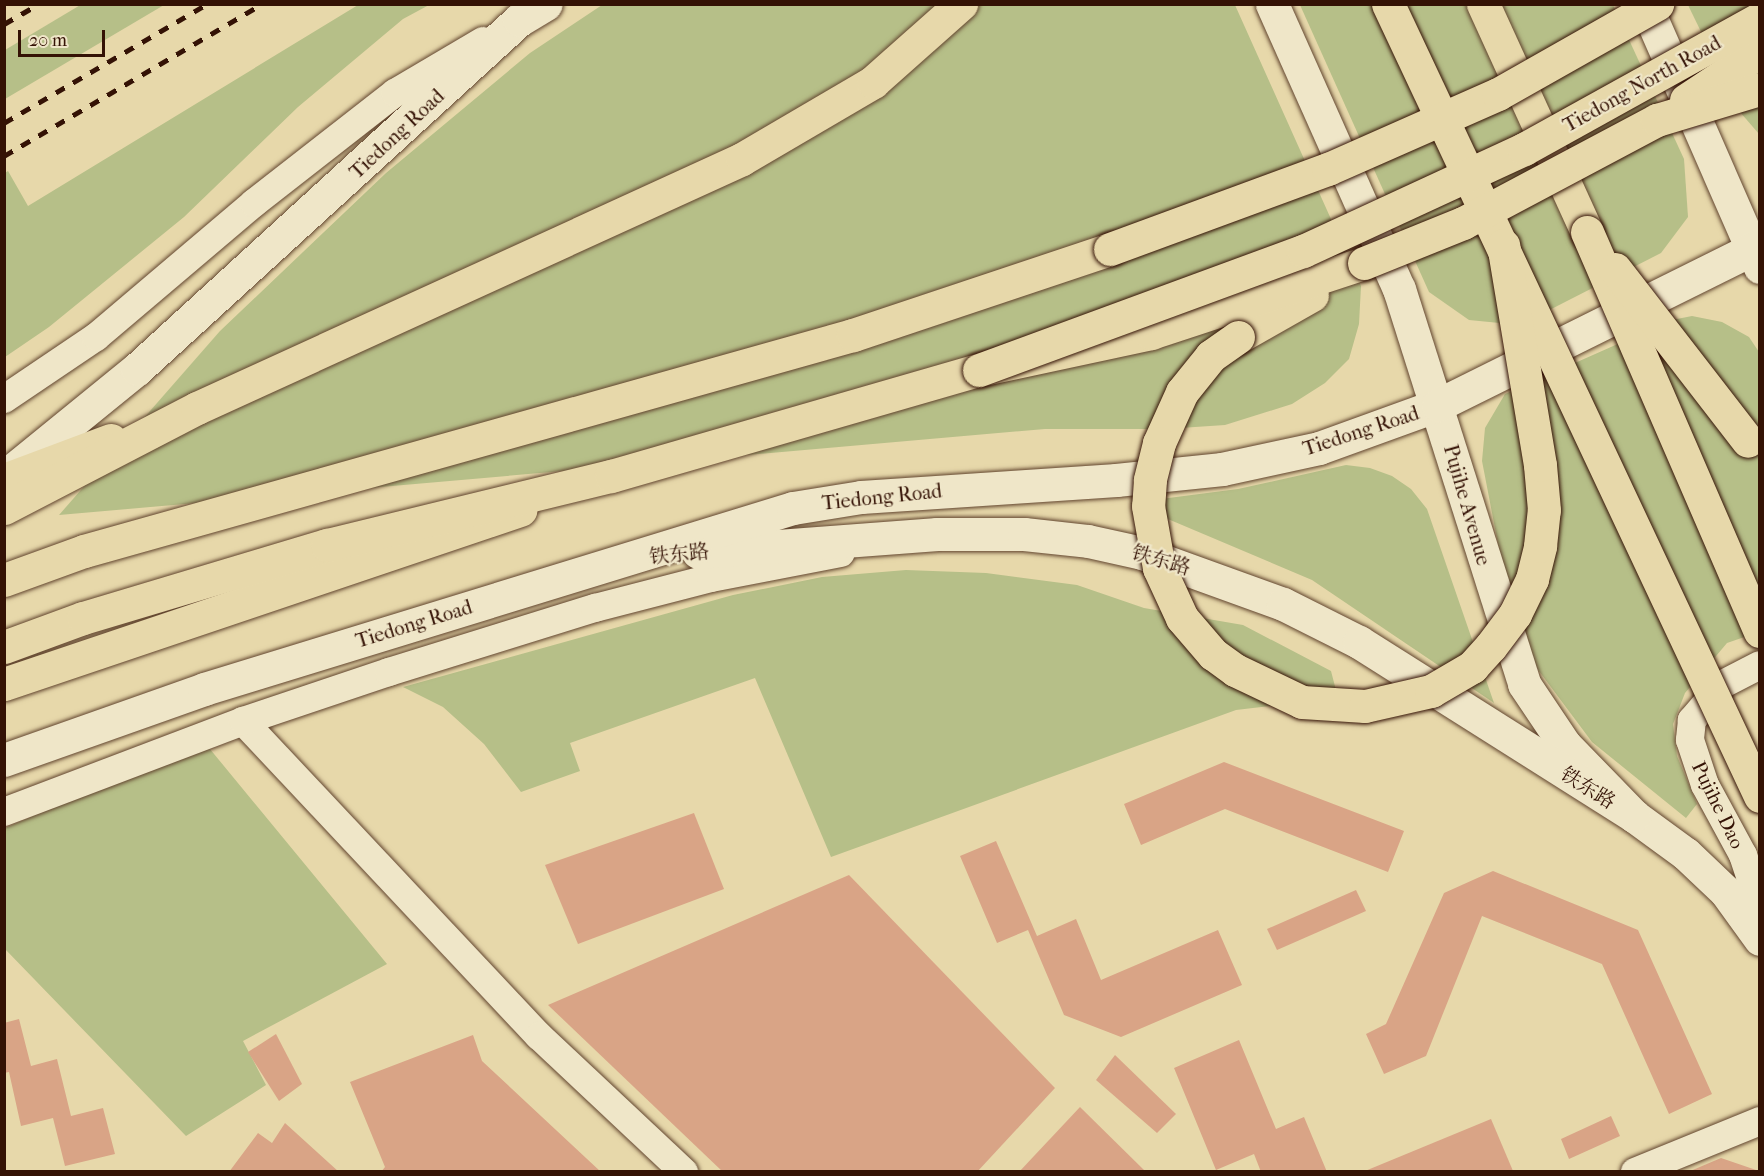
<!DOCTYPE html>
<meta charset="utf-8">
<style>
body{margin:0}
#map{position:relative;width:1764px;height:1176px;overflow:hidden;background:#e7d8aa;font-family:"IM FELL French Canon","Noto Serif SC",serif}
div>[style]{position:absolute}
.green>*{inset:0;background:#b6bf88}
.building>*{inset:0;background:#d9a486}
.roads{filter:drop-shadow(0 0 2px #61442e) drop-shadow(0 0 2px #61442e)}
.street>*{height:28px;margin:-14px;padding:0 14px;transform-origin:14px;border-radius:14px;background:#efe6c8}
.secondary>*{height:33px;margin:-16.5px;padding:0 16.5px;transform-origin:16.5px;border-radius:16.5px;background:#efe6c8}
.primary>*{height:33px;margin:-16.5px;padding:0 16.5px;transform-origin:16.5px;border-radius:16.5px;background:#e7d8aa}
.highway>*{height:33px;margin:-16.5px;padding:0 16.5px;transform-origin:16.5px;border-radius:16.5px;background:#e7d8aa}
.rail>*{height:4.5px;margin-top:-2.25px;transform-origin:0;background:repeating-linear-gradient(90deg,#341205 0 10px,transparent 0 20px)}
.bridges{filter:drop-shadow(0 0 2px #341205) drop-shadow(0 0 2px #341205)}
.highway-bridge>*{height:33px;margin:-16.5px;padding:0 16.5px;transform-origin:16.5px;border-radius:16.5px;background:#e7d8aa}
span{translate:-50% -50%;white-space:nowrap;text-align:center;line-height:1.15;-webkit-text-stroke:4.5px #efe6c8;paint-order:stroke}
.street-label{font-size:20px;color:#341205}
.frame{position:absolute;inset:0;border:6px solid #341205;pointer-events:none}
.scale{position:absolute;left:18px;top:30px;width:87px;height:27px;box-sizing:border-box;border:3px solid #341205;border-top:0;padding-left:8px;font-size:18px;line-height:21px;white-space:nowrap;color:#341205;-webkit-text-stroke:4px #efe6c8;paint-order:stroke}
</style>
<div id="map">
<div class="green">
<i style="clip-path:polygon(82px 4px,164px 5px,5px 99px,5px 50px)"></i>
<i style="clip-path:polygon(358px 5px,429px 5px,403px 19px,298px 107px,184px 217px,49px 327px,5px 357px,5px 173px,8px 171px,28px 206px)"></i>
<i style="clip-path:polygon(602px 5px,1235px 5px,1361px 286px,1359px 324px,1349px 359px,1325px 383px,1292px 404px,1225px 425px,1165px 429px,1045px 429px,59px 515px,220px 331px,386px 173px,530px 53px)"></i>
<i style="clip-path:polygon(1300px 5px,1613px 5px,1684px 159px,1688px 217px,1661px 253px,1520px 325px,1469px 320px,1429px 292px)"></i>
<i style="clip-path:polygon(1688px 5px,1759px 5px,1759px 134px,1740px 112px)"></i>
<i style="clip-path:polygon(1692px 316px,1722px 322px,1749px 337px,1759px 352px,1759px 632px,1727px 643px,1685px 693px,1673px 724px,1677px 756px,1697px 804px,1686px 818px,1592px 742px,1530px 659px,1505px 580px,1482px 461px,1485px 428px,1505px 394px,1672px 320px)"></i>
<i style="clip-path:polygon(1346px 465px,1370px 468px,1392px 476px,1411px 489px,1427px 509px,1494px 703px,1312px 580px,1130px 503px,1238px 489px)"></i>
<i style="clip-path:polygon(906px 570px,986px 573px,1077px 585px,1144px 608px,1243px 625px,1331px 671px,1338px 698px,1236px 710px,831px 857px,755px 678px,570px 743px,580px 771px,521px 792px,484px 744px,443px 707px,403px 687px,733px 595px,822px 577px)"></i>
<i style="clip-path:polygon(205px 743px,387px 964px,243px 1041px,266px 1085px,186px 1136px,5px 949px,5px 828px)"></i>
</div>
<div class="building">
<i style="clip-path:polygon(1224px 762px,1404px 831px,1388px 872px,1225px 809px,1141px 845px,1124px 804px)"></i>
<i style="clip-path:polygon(694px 813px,724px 889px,578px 944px,545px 865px)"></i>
<i style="clip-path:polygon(996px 841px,1037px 936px,1076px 919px,1101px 980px,1218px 930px,1242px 985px,1121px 1037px,1064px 1015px,1028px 930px,997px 943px,960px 856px)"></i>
<i style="clip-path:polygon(1493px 871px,1638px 930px,1712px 1094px,1669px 1114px,1602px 964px,1482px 916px,1426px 1056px,1384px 1074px,1366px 1034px,1386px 1024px,1444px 893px)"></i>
<i style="clip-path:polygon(849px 875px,1055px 1088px,977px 1172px,723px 1172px,548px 1005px)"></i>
<i style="clip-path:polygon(1356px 890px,1366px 911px,1277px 950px,1267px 929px)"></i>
<i style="clip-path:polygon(19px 1019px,31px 1066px,57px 1059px,71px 1116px,103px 1108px,115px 1154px,65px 1166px,53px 1118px,21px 1126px,9px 1072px,4px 1073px,4px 1023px)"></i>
<i style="clip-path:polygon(276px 1034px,302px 1084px,279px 1101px,248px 1052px)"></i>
<i style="clip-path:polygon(473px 1035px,482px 1061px,601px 1172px,381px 1172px,385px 1167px,350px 1082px)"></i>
<i style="clip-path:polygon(1239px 1040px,1276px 1129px,1304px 1117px,1327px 1172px,1261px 1172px,1254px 1154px,1216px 1170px,1174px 1068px)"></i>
<i style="clip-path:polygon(1115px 1055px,1176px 1114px,1157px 1133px,1096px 1080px)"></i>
<i style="clip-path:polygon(1080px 1107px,1146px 1172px,1019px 1172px)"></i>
<i style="clip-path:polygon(1611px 1116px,1620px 1136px,1569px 1159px,1561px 1139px)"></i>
<i style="clip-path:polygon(1491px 1119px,1513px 1171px,1365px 1171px)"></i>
<i style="clip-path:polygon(285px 1123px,339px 1172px,229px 1172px,258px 1133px,272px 1143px)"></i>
<i style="clip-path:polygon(1721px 1158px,1759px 1171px,1759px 1172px,1688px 1172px)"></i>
</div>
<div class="roads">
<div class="street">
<i style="left:4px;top:399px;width:111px;rotate:-34deg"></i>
<i style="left:96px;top:337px;width:207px;rotate:-40.3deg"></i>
<i style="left:254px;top:203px;width:179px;rotate:-38deg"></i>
<i style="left:395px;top:93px;width:102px;rotate:-30.6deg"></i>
<i style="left:1760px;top:665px;width:42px;rotate:152.8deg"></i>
<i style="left:1723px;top:684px;width:48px;rotate:130.7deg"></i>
<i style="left:1692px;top:720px;width:20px;rotate:96deg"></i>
<i style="left:1690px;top:740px;width:47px;rotate:71.6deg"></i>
<i style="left:1705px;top:785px;width:80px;rotate:61.5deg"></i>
<i style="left:1743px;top:855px;width:54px;rotate:71.6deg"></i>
<i style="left:243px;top:721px;width:432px;rotate:46.8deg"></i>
<i style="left:539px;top:1036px;width:199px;rotate:43.2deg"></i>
<i style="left:4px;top:812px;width:256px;rotate:-20.8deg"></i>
<i style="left:243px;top:721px;width:154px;rotate:-18.6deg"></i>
<i style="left:389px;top:672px;width:216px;rotate:-17.3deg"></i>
<i style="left:595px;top:608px;width:120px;rotate:-14.5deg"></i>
<i style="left:711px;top:578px;width:132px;rotate:-10.9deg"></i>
<i style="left:1635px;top:1172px;width:135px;rotate:-22.2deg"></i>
</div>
<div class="secondary">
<i style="left:1272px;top:4px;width:312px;rotate:66deg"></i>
<i style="left:1399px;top:289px;width:414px;rotate:72.4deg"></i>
<i style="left:1524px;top:684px;width:73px;rotate:56.1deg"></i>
<i style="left:1565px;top:745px;width:99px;rotate:45.8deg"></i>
<i style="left:1634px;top:816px;width:64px;rotate:36.2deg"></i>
<i style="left:1686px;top:854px;width:55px;rotate:43.5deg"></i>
<i style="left:1726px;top:892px;width:58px;rotate:54.1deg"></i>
<i style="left:1645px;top:4px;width:287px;rotate:66.4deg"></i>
<i style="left:4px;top:477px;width:171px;rotate:-39.1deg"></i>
<i style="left:137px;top:369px;width:517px;rotate:-42.42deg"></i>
<i style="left:519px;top:20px;width:31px;rotate:-31deg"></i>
<i style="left:698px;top:552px;width:240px;rotate:-4.3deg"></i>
<i style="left:937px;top:534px;width:87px"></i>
<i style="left:1024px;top:534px;width:64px;rotate:6.2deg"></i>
<i style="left:1088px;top:541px;width:55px;rotate:12.5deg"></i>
<i style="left:1142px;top:553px;width:150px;rotate:19.9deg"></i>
<i style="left:1283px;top:604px;width:85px;rotate:26.6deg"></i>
<i style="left:1359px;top:642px;width:325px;rotate:32.3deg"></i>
<i style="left:4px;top:760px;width:212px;rotate:-19.5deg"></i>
<i style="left:204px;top:689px;width:616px;rotate:-17.08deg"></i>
<i style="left:793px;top:508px;width:69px;rotate:-9.2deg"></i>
<i style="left:861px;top:497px;width:256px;rotate:-3.8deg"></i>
<i style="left:1116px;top:480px;width:107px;rotate:-5.9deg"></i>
<i style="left:1222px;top:469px;width:99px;rotate:-12.2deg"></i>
<i style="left:1319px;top:448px;width:127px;rotate:-19.9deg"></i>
<i style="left:1438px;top:405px;width:360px;rotate:-26.4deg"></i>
</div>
<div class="primary">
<i style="left:4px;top:480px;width:114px;rotate:-20.5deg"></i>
<i style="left:4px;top:684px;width:545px;rotate:-18.63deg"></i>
</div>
<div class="highway">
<i style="left:1483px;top:4px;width:251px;rotate:65.5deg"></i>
<i style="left:1238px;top:337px;width:85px;rotate:-29.6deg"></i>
<i style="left:4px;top:508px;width:217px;rotate:-27.4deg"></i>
<i style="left:197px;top:408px;width:599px;rotate:-24.55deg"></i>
<i style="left:742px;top:159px;width:152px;rotate:-30.4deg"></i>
<i style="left:873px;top:82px;width:118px;rotate:-41.6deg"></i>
<i style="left:4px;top:580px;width:85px;rotate:-19.9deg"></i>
<i style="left:84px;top:551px;width:799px;rotate:-15.69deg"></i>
<i style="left:853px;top:335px;width:271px;rotate:-18.5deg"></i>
<i style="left:4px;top:647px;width:84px;rotate:-20.2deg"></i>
<i style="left:83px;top:618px;width:255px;rotate:-16.7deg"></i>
<i style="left:327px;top:545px;width:292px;rotate:-13.7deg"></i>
<i style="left:611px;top:476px;width:383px;rotate:-16.1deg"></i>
<i style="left:979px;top:370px;width:176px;rotate:-12.1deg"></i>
<i style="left:1151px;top:333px;width:224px;rotate:-18.2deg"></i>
</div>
</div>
<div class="rail">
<i style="left:4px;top:24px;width:39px;rotate:-30deg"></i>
<i style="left:4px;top:123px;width:235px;rotate:-30.4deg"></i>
<i style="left:4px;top:156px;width:299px;rotate:-30.5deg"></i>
</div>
<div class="bridges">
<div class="highway-bridge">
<i style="left:1388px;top:4px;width:875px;rotate:64.84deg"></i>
<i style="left:1686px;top:100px;width:89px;rotate:-33.5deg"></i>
<i style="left:1587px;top:232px;width:435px;rotate:66.6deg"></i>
<i style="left:1110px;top:249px;width:232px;rotate:-20.2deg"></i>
<i style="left:1328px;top:169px;width:186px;rotate:-23.8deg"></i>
<i style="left:1498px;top:94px;width:183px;rotate:-29.5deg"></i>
<i style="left:1364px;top:263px;width:107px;rotate:-22deg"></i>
<i style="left:1463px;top:223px;width:220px;rotate:-28deg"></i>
<i style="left:1657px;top:120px;width:108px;rotate:-16.8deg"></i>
<i style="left:1615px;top:269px;width:217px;rotate:52.3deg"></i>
<i style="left:1238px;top:337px;width:33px;rotate:145deg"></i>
<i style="left:1211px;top:356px;width:46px;rotate:128.9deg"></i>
<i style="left:1182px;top:392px;width:56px;rotate:114.3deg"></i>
<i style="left:1159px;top:443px;width:38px;rotate:104deg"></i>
<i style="left:1150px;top:480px;width:26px;rotate:94deg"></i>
<i style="left:1148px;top:506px;width:63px;rotate:79.9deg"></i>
<i style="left:1159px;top:568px;width:55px;rotate:65.3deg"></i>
<i style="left:1182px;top:618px;width:48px;rotate:49.3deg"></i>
<i style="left:1213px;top:654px;width:27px;rotate:36deg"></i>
<i style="left:1235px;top:670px;width:74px;rotate:25.5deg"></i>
<i style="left:1302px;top:702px;width:63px;rotate:3.6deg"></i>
<i style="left:1365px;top:706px;width:68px;rotate:-12.8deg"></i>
<i style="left:1431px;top:691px;width:48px;rotate:-30.3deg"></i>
<i style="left:1472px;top:667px;width:28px;rotate:-48deg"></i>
<i style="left:1491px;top:646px;width:40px;rotate:-53deg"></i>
<i style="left:1515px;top:614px;width:39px;rotate:-64deg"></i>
<i style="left:1532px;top:579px;width:34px;rotate:-76deg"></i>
<i style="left:1540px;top:546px;width:36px;rotate:-84deg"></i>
<i style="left:1544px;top:510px;width:45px;rotate:-95.1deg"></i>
<i style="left:1540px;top:465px;width:223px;rotate:-99.5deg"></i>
<i style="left:979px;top:370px;width:345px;rotate:-20.2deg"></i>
<i style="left:1303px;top:251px;width:243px;rotate:-24.8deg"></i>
<i style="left:1524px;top:149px;width:270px;rotate:-29deg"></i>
</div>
</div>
<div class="street-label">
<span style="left:1642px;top:84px;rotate:-29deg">Tiedong North Road</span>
<span style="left:397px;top:134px;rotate:-43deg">Tiedong Road</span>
<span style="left:1361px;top:431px;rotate:-18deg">Tiedong Road</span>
<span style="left:882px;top:497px;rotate:-6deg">Tiedong Road</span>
<span style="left:1467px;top:505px;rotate:74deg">Pujihe Avenue</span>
<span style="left:679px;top:554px;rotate:-6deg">铁东路</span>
<span style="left:1161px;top:560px;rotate:16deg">铁东路</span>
<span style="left:414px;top:624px;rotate:-17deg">Tiedong Road</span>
<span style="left:1588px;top:788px;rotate:32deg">铁东路</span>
<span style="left:1718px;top:805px;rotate:64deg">Pujihe Dao</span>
</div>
<div class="frame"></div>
<div class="scale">20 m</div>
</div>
